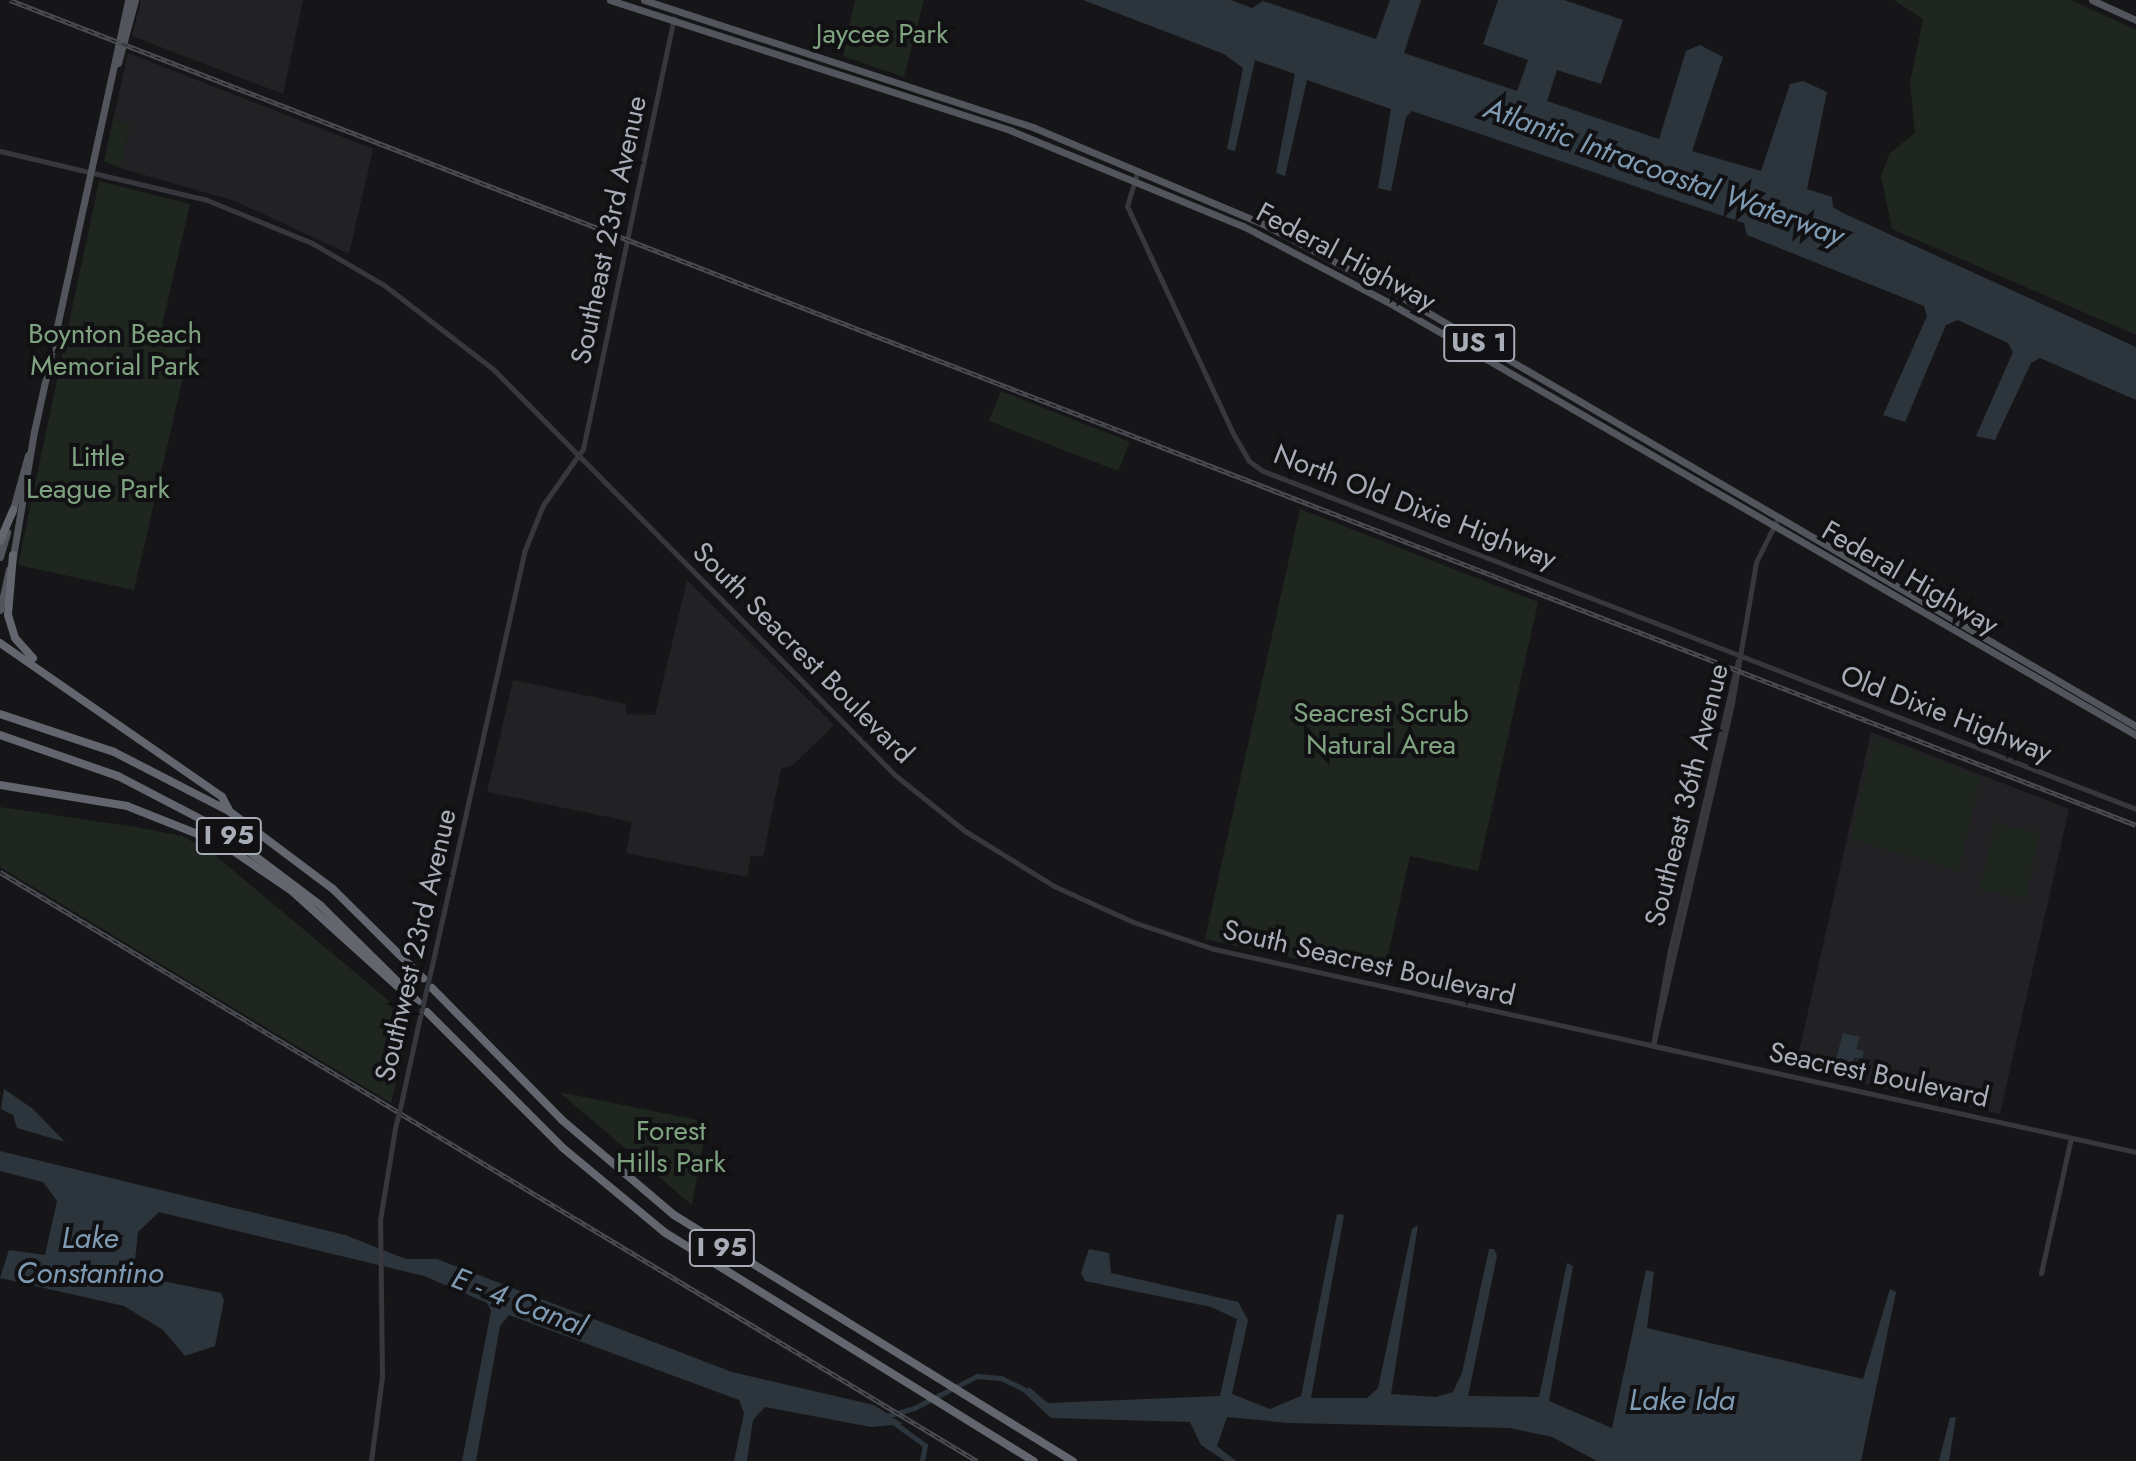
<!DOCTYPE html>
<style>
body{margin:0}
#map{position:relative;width:2136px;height:1461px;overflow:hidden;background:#161618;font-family:Jost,sans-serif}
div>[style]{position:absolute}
.built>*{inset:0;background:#222225}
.green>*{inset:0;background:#1e261f}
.water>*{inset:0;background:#2c353c}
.canal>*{height:5px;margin:-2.5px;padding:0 2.5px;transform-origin:2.5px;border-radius:2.5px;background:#2c353c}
.minor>*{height:5px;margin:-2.5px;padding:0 2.5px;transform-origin:2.5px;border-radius:2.5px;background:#37383d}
.major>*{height:7px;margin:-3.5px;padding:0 3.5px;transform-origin:3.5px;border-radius:3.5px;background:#53555c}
.highway>*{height:8px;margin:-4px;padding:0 4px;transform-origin:4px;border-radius:4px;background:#63666e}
.rail>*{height:5px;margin-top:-2.5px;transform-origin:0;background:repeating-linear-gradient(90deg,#111113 0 6px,#4a4c52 0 12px);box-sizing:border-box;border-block:2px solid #4a4c52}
.minor-bridge>*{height:5px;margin:-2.5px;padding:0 2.5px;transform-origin:2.5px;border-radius:2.5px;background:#37383d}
span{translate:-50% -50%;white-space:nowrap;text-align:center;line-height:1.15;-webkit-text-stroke:8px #111113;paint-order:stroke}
.shield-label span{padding:2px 6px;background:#111113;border:2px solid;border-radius:6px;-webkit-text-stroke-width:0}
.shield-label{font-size:26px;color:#a8adb8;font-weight:700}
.park-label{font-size:28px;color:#7fa381}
.street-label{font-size:28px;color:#a8adb8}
.water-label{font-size:30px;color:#7f9bb3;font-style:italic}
</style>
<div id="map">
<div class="built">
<i style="clip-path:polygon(141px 0,303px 0,283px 94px,132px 36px)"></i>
<i style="clip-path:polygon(128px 53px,373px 149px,349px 254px,235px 201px,120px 168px,130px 124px,113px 120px)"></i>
<i style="clip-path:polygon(687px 580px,834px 725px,793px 765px,781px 769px,763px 857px,751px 855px,747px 877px,626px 853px,632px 822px,487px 792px,513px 680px,626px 704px,626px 714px,655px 715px)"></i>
<i style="clip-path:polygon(1871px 732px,2069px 809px,2000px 1114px,1795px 1069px)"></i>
</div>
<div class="green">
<i style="clip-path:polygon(855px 0,924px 0,904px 77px,843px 56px)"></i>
<i style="clip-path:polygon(1894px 0,2071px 0,2136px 30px,2136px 335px,1892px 229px,1881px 176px,1890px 153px,1915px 133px,1910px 82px,1923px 19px)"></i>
<i style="clip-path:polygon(113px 120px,130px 124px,120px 168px,104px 161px)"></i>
<i style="clip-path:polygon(99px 181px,190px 204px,162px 325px,193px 334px,134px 590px,18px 565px)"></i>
<i style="clip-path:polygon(1001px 391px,1130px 442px,1118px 471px,989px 421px)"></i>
<i style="clip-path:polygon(1300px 509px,1538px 602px,1478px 871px,1410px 856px,1383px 978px,1205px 939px)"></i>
<i style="clip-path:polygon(1875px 736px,1980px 777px,1959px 871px,1851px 839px)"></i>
<i style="clip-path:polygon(0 807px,136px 827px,182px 836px,210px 851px,395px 1006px,408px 1033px,391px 1103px,0 867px)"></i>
<i style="clip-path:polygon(1995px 823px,2040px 833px,2025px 899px,1980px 889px)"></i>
<i style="clip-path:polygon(559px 1092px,707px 1122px,692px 1205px)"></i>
</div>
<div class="water">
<i style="clip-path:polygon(1083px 0,1231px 0,1252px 8px,1263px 1px,1376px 39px,1390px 0,1421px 0,1404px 53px,1517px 91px,1528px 60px,1483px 44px,1498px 0,1564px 0,1623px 20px,1601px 84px,1557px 70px,1547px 101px,1659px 139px,1686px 51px,1700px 45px,1723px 57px,1692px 151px,1761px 171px,1790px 84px,1803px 81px,1827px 92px,1807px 189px,1832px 197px,1833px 207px,1843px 213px,2136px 347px,2136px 400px,2040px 358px,2031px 363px,1995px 440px,1976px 436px,2013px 352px,2008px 343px,1958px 320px,1946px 325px,1905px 422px,1883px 415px,1927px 316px,1924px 306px,1747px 235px,1744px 223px,1412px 111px,1406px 117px,1391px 191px,1378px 188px,1391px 109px,1307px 80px,1285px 176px,1276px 173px,1295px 74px,1255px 60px,1235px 151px,1227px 149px,1243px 68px,1224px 54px)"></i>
<i style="clip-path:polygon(1843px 1033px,1860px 1037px,1856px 1049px,1864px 1051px,1862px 1059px,1854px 1058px,1852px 1070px,1834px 1066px)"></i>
<i style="clip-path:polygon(4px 1089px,33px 1109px,65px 1142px,17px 1128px,13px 1115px,1px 1109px)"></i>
<i style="clip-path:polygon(0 1151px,345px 1235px,406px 1259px,437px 1259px,732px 1372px,874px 1405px,903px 1424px,871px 1427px,765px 1407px,753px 1420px,747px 1461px,734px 1461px,744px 1413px,739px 1400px,509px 1315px,500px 1326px,476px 1461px,462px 1461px,491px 1311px,487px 1303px,424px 1276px,159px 1212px,138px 1232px,134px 1269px,148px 1278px,221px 1293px,224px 1300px,215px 1346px,185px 1356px,163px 1330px,124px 1306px,0 1278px,9px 1250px,45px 1255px,57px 1201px,43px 1182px,0 1171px)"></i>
<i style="clip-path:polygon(1337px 1214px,1344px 1215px,1311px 1398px,1367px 1398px,1378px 1388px,1412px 1229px,1418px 1225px,1391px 1394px,1436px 1397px,1453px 1392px,1462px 1373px,1489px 1249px,1494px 1249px,1497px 1256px,1468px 1396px,1539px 1397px,1567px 1263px,1573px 1266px,1549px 1401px,1612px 1428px,1646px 1270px,1654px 1272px,1647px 1328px,1863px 1379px,1890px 1289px,1896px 1292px,1861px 1461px,1597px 1461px,1552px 1437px,1510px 1428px,1289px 1423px,1227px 1417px,1217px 1446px,1236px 1461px,1225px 1461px,1201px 1445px,1190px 1422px,1051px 1418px,1023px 1392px,1029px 1387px,1048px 1403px,1220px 1396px,1237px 1319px,1211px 1307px,1085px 1281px,1081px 1273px,1089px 1249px,1109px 1253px,1111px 1273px,1238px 1302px,1248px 1320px,1232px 1394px,1270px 1409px,1301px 1396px)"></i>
<i style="clip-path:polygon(1956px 1417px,1949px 1461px,1939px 1461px,1950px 1418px)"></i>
</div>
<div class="canal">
<i style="left:883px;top:1417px;width:32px;rotate:-16deg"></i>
<i style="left:914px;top:1408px;width:71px;rotate:-26.9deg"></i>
<i style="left:977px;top:1376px;width:24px;rotate:5deg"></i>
<i style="left:1001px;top:1378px;width:28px;rotate:26deg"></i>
<i style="left:893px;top:1422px;width:39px;rotate:36deg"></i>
<i style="left:925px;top:1445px;width:16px;rotate:101deg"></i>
</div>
<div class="minor">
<i style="left:0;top:151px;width:213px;rotate:13.3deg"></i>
<i style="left:207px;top:200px;width:113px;rotate:22.3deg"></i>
<i style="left:312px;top:243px;width:83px;rotate:30.3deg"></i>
<i style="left:384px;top:285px;width:138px;rotate:37.6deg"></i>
<i style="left:493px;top:369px;width:571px;rotate:45.28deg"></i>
<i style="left:895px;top:775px;width:90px;rotate:38.7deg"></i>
<i style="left:965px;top:831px;width:105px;rotate:31.7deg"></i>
<i style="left:1054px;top:886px;width:87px;rotate:24.5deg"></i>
<i style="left:1133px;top:922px;width:85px;rotate:18.4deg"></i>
<i style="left:1214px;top:949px;width:476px;rotate:12.4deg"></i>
<i style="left:1138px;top:170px;width:38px;rotate:107deg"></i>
<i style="left:1127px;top:206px;width:253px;rotate:65deg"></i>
<i style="left:1234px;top:435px;width:30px;rotate:60deg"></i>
<i style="left:1249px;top:461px;width:17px;rotate:36deg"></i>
<i style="left:1263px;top:471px;width:936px;rotate:21.16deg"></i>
<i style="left:432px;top:965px;width:423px;rotate:-77.4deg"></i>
<i style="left:524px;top:552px;width:51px;rotate:-68deg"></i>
<i style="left:543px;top:505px;width:69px;rotate:-54.5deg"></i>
<i style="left:583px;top:449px;width:440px;rotate:-78.1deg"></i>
<i style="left:1653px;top:1045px;width:97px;rotate:-79.9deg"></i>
<i style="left:1670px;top:950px;width:297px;rotate:-76.8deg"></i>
<i style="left:1653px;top:1046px;width:352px;rotate:-77deg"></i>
<i style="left:1732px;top:703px;width:143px;rotate:-80.3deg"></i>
<i style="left:1756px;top:562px;width:49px;rotate:-63.4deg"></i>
<i style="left:1654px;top:1046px;width:494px;rotate:12.4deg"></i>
<i style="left:402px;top:1099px;width:71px;rotate:-77.7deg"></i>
<i style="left:2041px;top:1273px;width:138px;rotate:-77.5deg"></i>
<i style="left:371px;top:1461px;width:86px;rotate:-82.6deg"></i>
<i style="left:382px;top:1376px;width:156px;rotate:-90.7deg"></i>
<i style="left:380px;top:1220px;width:93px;rotate:-80.7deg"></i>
</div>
<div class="major">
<i style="left:610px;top:0;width:423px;rotate:18deg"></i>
<i style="left:1012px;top:131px;width:250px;rotate:22.4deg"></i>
<i style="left:1243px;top:226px;width:161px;rotate:27.7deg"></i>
<i style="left:1386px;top:301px;width:867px;rotate:30.06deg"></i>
<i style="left:644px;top:0;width:411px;rotate:18.1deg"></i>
<i style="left:1035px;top:128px;width:247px;rotate:22.8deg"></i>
<i style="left:1263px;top:224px;width:153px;rotate:27.7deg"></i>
<i style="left:1398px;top:295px;width:855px;rotate:30.29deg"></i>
<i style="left:2092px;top:0;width:48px;rotate:24.4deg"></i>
<i style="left:118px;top:63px;width:65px;rotate:-74.9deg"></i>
<i style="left:12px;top:513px;width:60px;rotate:-74.6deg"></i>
<i style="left:0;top:557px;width:26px;rotate:-74deg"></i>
<i style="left:13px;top:557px;width:127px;rotate:-80.5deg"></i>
<i style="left:34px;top:432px;width:442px;rotate:-77.7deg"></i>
<i style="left:0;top:610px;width:42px;rotate:-77.6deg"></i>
</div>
<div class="highway">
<i style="left:0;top:541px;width:34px;rotate:-67deg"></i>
<i style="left:13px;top:555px;width:60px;rotate:94.8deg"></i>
<i style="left:8px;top:615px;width:24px;rotate:73deg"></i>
<i style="left:15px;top:638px;width:27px;rotate:48deg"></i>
<i style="left:0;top:643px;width:270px;rotate:34.7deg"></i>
<i style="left:222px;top:797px;width:15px;rotate:62deg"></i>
<i style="left:0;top:714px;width:120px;rotate:18.4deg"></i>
<i style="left:114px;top:752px;width:129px;rotate:27.2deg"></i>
<i style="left:229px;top:811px;width:130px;rotate:36.9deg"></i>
<i style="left:333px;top:889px;width:127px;rotate:44.7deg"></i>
<i style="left:0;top:735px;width:125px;rotate:19.2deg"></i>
<i style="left:118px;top:776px;width:113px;rotate:27.5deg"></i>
<i style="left:218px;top:828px;width:129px;rotate:37.1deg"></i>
<i style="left:321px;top:906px;width:136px;rotate:44.7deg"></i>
<i style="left:0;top:785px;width:129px;rotate:9.4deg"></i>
<i style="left:127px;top:806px;width:103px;rotate:21.6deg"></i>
<i style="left:223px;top:844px;width:83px;rotate:34.3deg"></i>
<i style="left:292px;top:891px;width:142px;rotate:42.1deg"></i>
<i style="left:432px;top:988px;width:185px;rotate:45.4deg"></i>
<i style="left:562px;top:1120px;width:147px;rotate:40.3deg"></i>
<i style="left:674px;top:1215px;width:469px;rotate:31.7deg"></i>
<i style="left:427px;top:1012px;width:192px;rotate:45deg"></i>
<i style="left:563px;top:1148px;width:131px;rotate:39.7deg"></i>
<i style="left:664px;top:1232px;width:435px;rotate:31.8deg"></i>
</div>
<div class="rail">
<i style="left:10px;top:0;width:2280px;rotate:21.21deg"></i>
<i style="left:0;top:872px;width:1141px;rotate:31.08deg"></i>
</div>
<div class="minor-bridge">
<i style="left:417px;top:1030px;width:67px;rotate:-77deg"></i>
<i style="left:395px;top:1128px;width:30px;rotate:-76deg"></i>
</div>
<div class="shield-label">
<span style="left:1479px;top:343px">US 1</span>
<span style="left:229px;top:836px">I 95</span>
<span style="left:722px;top:1248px">I 95</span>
</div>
<div class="park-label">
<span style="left:882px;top:34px">Jaycee Park</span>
<span style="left:115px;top:350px">Boynton Beach<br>Memorial Park</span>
<span style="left:98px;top:473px">Little<br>League Park</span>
<span style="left:1381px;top:729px">Seacrest Scrub<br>Natural Area</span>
<span style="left:671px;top:1147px">Forest<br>Hills Park</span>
</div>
<div class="street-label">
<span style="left:609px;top:230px;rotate:-78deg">Southeast 23rd Avenue</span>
<span style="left:1346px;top:257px;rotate:28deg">Federal Highway</span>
<span style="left:1415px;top:507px;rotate:21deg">North Old Dixie Highway</span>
<span style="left:1910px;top:578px;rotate:30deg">Federal Highway</span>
<span style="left:803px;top:653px;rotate:45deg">South Seacrest Boulevard</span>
<span style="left:1946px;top:714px;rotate:21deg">Old Dixie Highway</span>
<span style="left:1687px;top:795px;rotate:-76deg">Southeast 36th Avenue</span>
<span style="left:416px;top:945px;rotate:-77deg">Southwest 23rd Avenue</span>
<span style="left:1369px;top:963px;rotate:13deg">South Seacrest Boulevard</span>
<span style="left:1879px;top:1075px;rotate:12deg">Seacrest Boulevard</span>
</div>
<div class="water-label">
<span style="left:1664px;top:172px;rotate:20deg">Atlantic Intracoastal Waterway</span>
<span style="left:90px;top:1255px">Lake<br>Constantino</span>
<span style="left:519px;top:1302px;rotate:21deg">E - 4 Canal</span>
<span style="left:1682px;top:1400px">Lake Ida</span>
</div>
</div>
